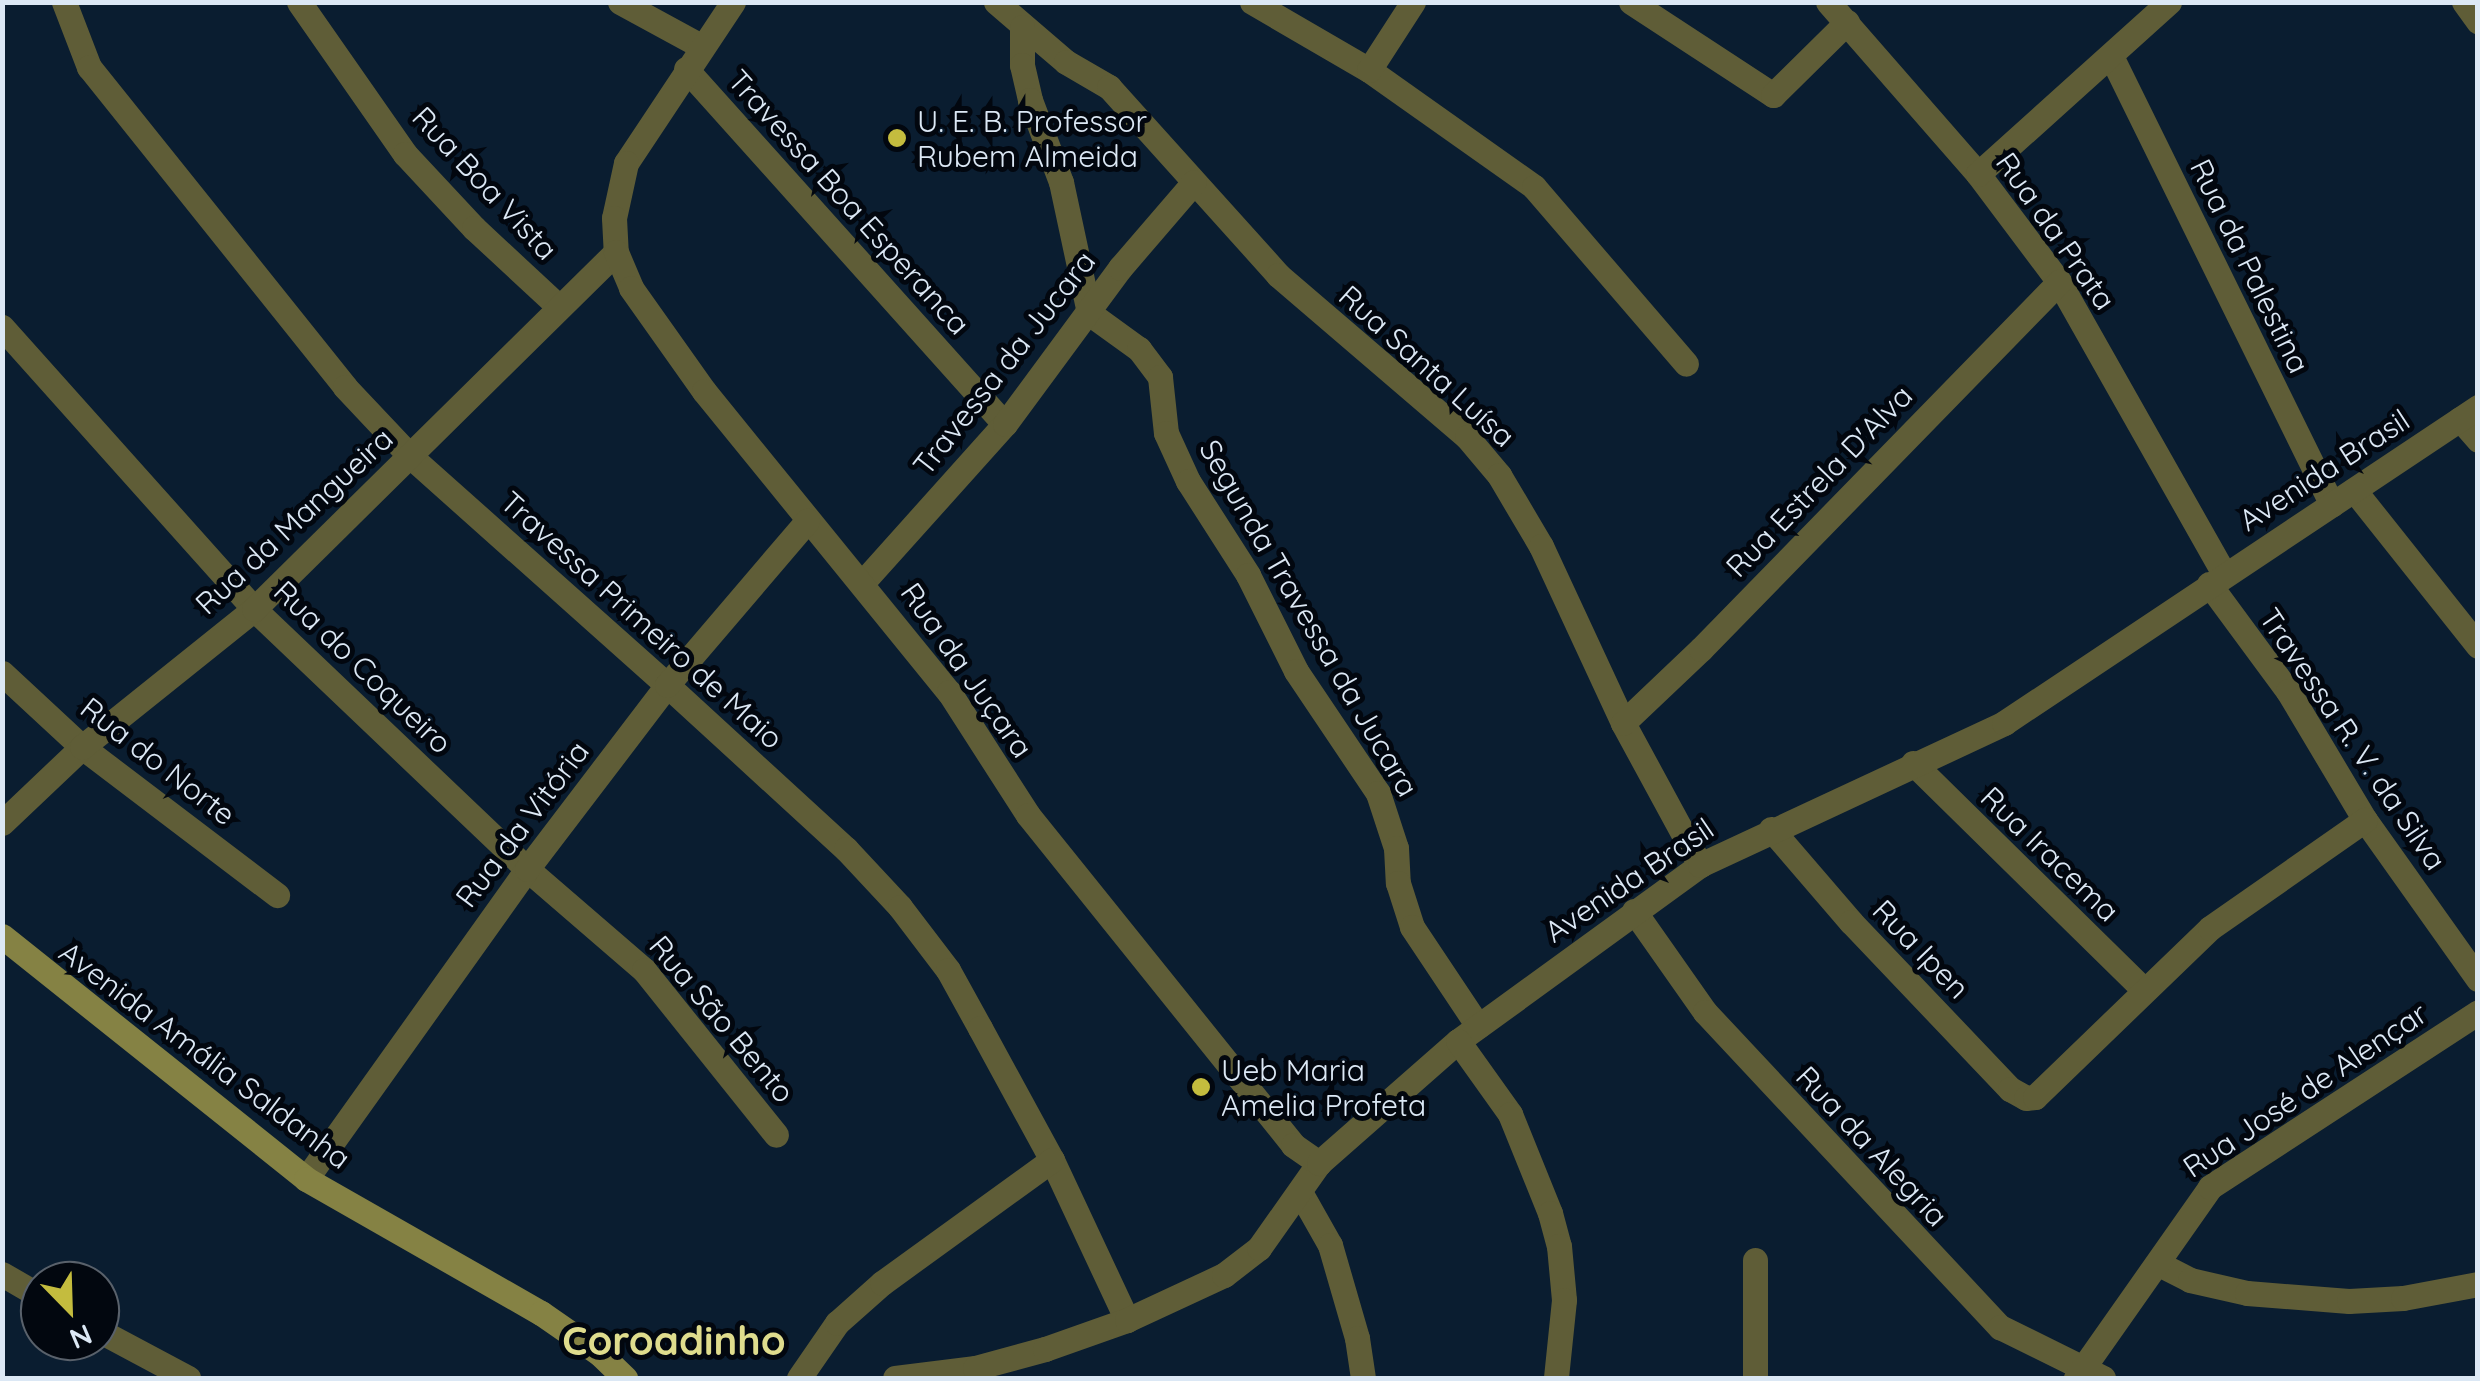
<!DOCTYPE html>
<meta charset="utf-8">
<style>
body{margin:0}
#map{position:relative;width:2480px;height:1381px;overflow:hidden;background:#0a1d30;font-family:Quicksand,sans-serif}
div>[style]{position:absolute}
.minor>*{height:25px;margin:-12.5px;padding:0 12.5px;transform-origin:12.5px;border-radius:12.5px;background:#5f5d37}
.tertiary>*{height:25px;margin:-12.5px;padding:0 12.5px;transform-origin:12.5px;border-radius:12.5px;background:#5f5d37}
.secondary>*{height:25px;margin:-12.5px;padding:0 12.5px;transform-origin:12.5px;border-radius:12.5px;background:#858244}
.dots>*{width:28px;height:28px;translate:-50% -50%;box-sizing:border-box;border:5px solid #02070f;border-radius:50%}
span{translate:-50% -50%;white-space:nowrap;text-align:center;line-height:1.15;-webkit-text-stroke:10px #02070f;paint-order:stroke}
.poi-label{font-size:30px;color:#dce8f5}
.left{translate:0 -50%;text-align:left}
.street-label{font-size:30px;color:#dce8f5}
.district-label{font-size:40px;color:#dfdc8d;font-weight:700}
.frame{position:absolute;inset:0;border:5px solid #dce8f5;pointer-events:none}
.north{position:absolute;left:20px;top:1261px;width:100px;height:100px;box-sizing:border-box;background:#02070f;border:2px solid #59616b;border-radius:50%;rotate:157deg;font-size:28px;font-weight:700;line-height:40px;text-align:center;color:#dce8f5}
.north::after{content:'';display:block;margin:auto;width:35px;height:45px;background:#c4bc3e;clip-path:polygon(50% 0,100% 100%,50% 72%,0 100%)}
</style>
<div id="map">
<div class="minor">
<i style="left:64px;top:2px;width:70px;rotate:69deg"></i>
<i style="left:89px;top:67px;width:410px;rotate:51.3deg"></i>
<i style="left:345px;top:387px;width:95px;rotate:46.7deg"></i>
<i style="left:410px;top:456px;width:344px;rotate:41.7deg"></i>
<i style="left:667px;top:685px;width:243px;rotate:42.5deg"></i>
<i style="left:846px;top:849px;width:79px;rotate:47deg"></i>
<i style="left:900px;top:907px;width:79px;rotate:52.7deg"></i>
<i style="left:948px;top:970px;width:66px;rotate:61.1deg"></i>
<i style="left:980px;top:1028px;width:150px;rotate:61.4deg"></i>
<i style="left:1052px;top:1160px;width:177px;rotate:64.9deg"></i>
<i style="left:299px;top:2px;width:185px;rotate:55.1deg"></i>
<i style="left:405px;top:154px;width:101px;rotate:47deg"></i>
<i style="left:474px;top:228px;width:116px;rotate:42.9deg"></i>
<i style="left:620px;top:2px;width:92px;rotate:28.5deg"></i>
<i style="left:996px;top:2px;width:92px;rotate:40.6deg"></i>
<i style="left:1066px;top:62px;width:50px;rotate:30.2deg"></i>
<i style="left:1109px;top:87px;width:253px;rotate:48deg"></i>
<i style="left:1278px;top:275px;width:249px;rotate:40.6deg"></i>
<i style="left:1467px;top:437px;width:50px;rotate:49.9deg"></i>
<i style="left:1499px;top:475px;width:82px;rotate:59.4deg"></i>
<i style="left:1541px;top:546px;width:195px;rotate:65.1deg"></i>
<i style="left:1623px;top:723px;width:162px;rotate:61.5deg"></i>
<i style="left:1252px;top:2px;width:135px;rotate:30.2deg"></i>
<i style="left:1369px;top:70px;width:202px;rotate:35.3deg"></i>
<i style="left:1534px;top:187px;width:233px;rotate:49.3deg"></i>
<i style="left:1631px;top:2px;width:170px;rotate:33.2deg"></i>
<i style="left:1773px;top:95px;width:104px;rotate:-44.6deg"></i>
<i style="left:1828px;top:2px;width:228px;rotate:48.9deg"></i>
<i style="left:1978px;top:174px;width:135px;rotate:53.1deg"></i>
<i style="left:2059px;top:282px;width:335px;rotate:60.5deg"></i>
<i style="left:2464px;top:2px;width:24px;rotate:54deg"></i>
<i style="left:1022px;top:27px;width:38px;rotate:90deg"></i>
<i style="left:1022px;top:65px;width:36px;rotate:77deg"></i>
<i style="left:1030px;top:100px;width:88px;rotate:69.3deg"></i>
<i style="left:1061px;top:182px;width:134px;rotate:77.9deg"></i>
<i style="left:1089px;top:313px;width:62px;rotate:35.8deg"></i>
<i style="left:1139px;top:349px;width:35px;rotate:53deg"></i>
<i style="left:1160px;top:377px;width:56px;rotate:83.9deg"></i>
<i style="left:1166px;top:433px;width:53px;rotate:65.4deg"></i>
<i style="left:1188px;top:481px;width:112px;rotate:57.4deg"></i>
<i style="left:1248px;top:575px;width:107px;rotate:63.4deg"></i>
<i style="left:1296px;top:671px;width:147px;rotate:56.1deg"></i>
<i style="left:1378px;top:793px;width:58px;rotate:71.9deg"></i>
<i style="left:1396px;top:848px;width:35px;rotate:87deg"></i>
<i style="left:1398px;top:883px;width:46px;rotate:72.3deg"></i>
<i style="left:1412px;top:927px;width:119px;rotate:56.3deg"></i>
<i style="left:2111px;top:56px;width:500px;rotate:63.79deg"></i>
<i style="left:686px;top:69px;width:477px;rotate:48.1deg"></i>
<i style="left:1369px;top:70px;width:81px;rotate:-57.1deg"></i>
<i style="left:1978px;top:174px;width:257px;rotate:-42deg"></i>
<i style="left:2px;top:327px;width:378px;rotate:48.2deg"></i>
<i style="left:254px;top:609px;width:377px;rotate:43.6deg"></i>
<i style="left:527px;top:869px;width:155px;rotate:40.8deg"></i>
<i style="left:644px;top:970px;width:211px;rotate:51.3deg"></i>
<i style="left:2460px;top:419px;width:28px;rotate:49deg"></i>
<i style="left:2354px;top:490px;width:199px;rotate:51.5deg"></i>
<i style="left:863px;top:582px;width:212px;rotate:-48.1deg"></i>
<i style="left:1005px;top:424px;width:194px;rotate:-53.6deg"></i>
<i style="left:1120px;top:268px;width:113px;rotate:-49.3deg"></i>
<i style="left:2209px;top:584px;width:133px;rotate:53.6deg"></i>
<i style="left:2288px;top:691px;width:150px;rotate:59.2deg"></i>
<i style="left:2365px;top:820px;width:195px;rotate:54.6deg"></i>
<i style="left:2px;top:673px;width:109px;rotate:42.8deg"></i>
<i style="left:82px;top:747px;width:245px;rotate:37.2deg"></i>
<i style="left:1623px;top:723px;width:108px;rotate:-43.5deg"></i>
<i style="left:1701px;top:649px;width:513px;rotate:-45.71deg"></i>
<i style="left:1913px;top:763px;width:322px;rotate:44.5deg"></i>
<i style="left:2px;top:823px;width:110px;rotate:-43.5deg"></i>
<i style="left:82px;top:747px;width:221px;rotate:-38.7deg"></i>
<i style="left:254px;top:609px;width:508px;rotate:-44.6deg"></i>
<i style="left:1771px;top:829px;width:123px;rotate:49.3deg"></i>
<i style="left:1851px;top:922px;width:231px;rotate:46.4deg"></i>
<i style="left:2010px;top:1089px;width:18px;rotate:29deg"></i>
<i style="left:2026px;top:1098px;width:9px;rotate:-6deg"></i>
<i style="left:2035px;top:1097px;width:243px;rotate:-44deg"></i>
<i style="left:2210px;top:928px;width:189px;rotate:-34.9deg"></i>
<i style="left:1634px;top:911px;width:123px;rotate:54.9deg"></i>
<i style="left:1705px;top:1012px;width:432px;rotate:46.9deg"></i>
<i style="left:2000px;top:1327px;width:115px;rotate:26.3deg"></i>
<i style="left:1300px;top:1192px;width:61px;rotate:60.5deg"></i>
<i style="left:1330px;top:1245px;width:97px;rotate:73.8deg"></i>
<i style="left:1357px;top:1338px;width:40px;rotate:81.5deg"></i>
<i style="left:2159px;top:1264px;width:35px;rotate:27deg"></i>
<i style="left:2190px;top:1280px;width:58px;rotate:12.8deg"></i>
<i style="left:2247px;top:1293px;width:102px;rotate:4.5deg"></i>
<i style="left:2349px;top:1301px;width:54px;rotate:-3.2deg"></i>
<i style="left:2403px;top:1298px;width:76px;rotate:-10.6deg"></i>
<i style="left:2px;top:1274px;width:44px;rotate:30.1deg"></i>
<i style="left:100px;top:1331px;width:100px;rotate:28.1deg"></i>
<i style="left:799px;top:1378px;width:67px;rotate:-55.4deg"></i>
<i style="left:837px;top:1323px;width:60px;rotate:-41.6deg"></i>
<i style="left:882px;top:1283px;width:210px;rotate:-35.9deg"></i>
<i style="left:895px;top:1378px;width:81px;rotate:-7.1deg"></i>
<i style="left:975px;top:1368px;width:73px;rotate:-15.2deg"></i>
<i style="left:1045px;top:1349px;width:87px;rotate:-19.5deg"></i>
<i style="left:1127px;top:1320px;width:107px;rotate:-24.9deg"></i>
<i style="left:1224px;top:1275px;width:44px;rotate:-37.6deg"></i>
<i style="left:1259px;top:1248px;width:104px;rotate:-54.8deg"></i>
<i style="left:1755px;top:1378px;width:118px;rotate:-90deg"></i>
<i style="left:2076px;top:1378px;width:233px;rotate:-54.9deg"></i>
<i style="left:2210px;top:1187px;width:320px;rotate:-33.1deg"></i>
</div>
<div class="tertiary">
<i style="left:733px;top:2px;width:193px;rotate:123.6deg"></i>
<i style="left:626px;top:163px;width:56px;rotate:102.3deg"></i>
<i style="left:614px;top:218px;width:34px;rotate:87deg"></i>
<i style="left:616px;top:252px;width:39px;rotate:67deg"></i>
<i style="left:631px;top:288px;width:126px;rotate:54.7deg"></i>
<i style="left:704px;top:391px;width:388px;rotate:50.9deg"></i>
<i style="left:949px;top:692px;width:146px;rotate:57.3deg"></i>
<i style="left:1028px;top:815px;width:423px;rotate:51.2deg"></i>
<i style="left:1293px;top:1145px;width:32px;rotate:35deg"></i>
<i style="left:1319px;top:1163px;width:185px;rotate:-41.3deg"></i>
<i style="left:1458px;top:1041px;width:299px;rotate:-36deg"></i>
<i style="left:1700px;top:865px;width:336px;rotate:-25deg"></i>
<i style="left:2004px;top:723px;width:570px;rotate:-33.69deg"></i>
<i style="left:1458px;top:1041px;width:90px;rotate:54.5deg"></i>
<i style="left:1510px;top:1114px;width:107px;rotate:68deg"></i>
<i style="left:1550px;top:1213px;width:34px;rotate:75deg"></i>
<i style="left:1559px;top:1246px;width:54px;rotate:84.7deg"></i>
<i style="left:1564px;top:1300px;width:78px;rotate:95.9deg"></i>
<i style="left:306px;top:1179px;width:381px;rotate:-54.5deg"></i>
<i style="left:527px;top:869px;width:231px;rotate:-52.7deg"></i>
<i style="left:667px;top:685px;width:216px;rotate:-49.5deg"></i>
</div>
<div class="secondary">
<i style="left:2px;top:936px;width:389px;rotate:38.6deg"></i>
<i style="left:306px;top:1179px;width:271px;rotate:29.7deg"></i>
<i style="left:541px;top:1313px;width:72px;rotate:34.8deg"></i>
<i style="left:600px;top:1354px;width:35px;rotate:44deg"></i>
</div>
<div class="dots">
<i style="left:897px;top:138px;background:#c4bc3e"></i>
<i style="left:1201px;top:1087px;background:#c4bc3e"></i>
</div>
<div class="poi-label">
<span class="left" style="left:917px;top:138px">U. E. B. Professor<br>Rubem Almeida</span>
<span class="left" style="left:1221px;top:1087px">Ueb Maria<br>Amelia Profeta</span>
</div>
<div class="street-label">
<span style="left:485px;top:183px;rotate:47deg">Rua Boa Vista</span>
<span style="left:849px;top:202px;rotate:48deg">Travessa Boa Esperanca</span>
<span style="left:2056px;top:231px;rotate:55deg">Rua da Prata</span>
<span style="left:2250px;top:266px;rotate:64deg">Rua da Palestina</span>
<span style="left:1004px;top:363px;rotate:-52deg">Travessa da Jucara</span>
<span style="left:1427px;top:366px;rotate:42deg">Rua Santa Luísa</span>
<span style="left:2324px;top:470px;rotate:-33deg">Avenida Brasil</span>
<span style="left:1819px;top:481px;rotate:-46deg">Rua Estrela D'Alva</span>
<span style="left:294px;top:521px;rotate:-43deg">Rua da Mangueira</span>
<span style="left:1309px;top:618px;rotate:60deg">Segunda Travessa da Jucara</span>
<span style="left:642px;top:620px;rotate:42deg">Travessa Primeiro de Maio</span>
<span style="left:363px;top:667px;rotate:44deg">Rua do Coqueiro</span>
<span style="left:967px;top:670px;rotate:55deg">Rua da Juçara</span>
<span style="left:2353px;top:739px;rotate:56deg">Travessa R. V. da Silva</span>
<span style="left:158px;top:761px;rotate:38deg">Rua do Norte</span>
<span style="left:522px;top:824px;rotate:-53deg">Rua da Vitória</span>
<span style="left:2050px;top:854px;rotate:44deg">Rua Iracema</span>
<span style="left:1629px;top:880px;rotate:-34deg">Avenida Brasil</span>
<span style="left:1921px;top:949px;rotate:46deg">Rua Ipen</span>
<span style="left:722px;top:1019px;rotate:50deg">Rua São Bento</span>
<span style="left:205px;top:1055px;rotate:37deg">Avenida Amália Saldanha</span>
<span style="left:2305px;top:1090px;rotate:-34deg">Rua José de Alençar</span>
<span style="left:1872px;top:1146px;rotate:47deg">Rua da Alegria</span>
</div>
<div class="district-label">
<span style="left:674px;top:1340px">Coroadinho</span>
</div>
<div class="frame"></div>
<div class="north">N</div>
</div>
